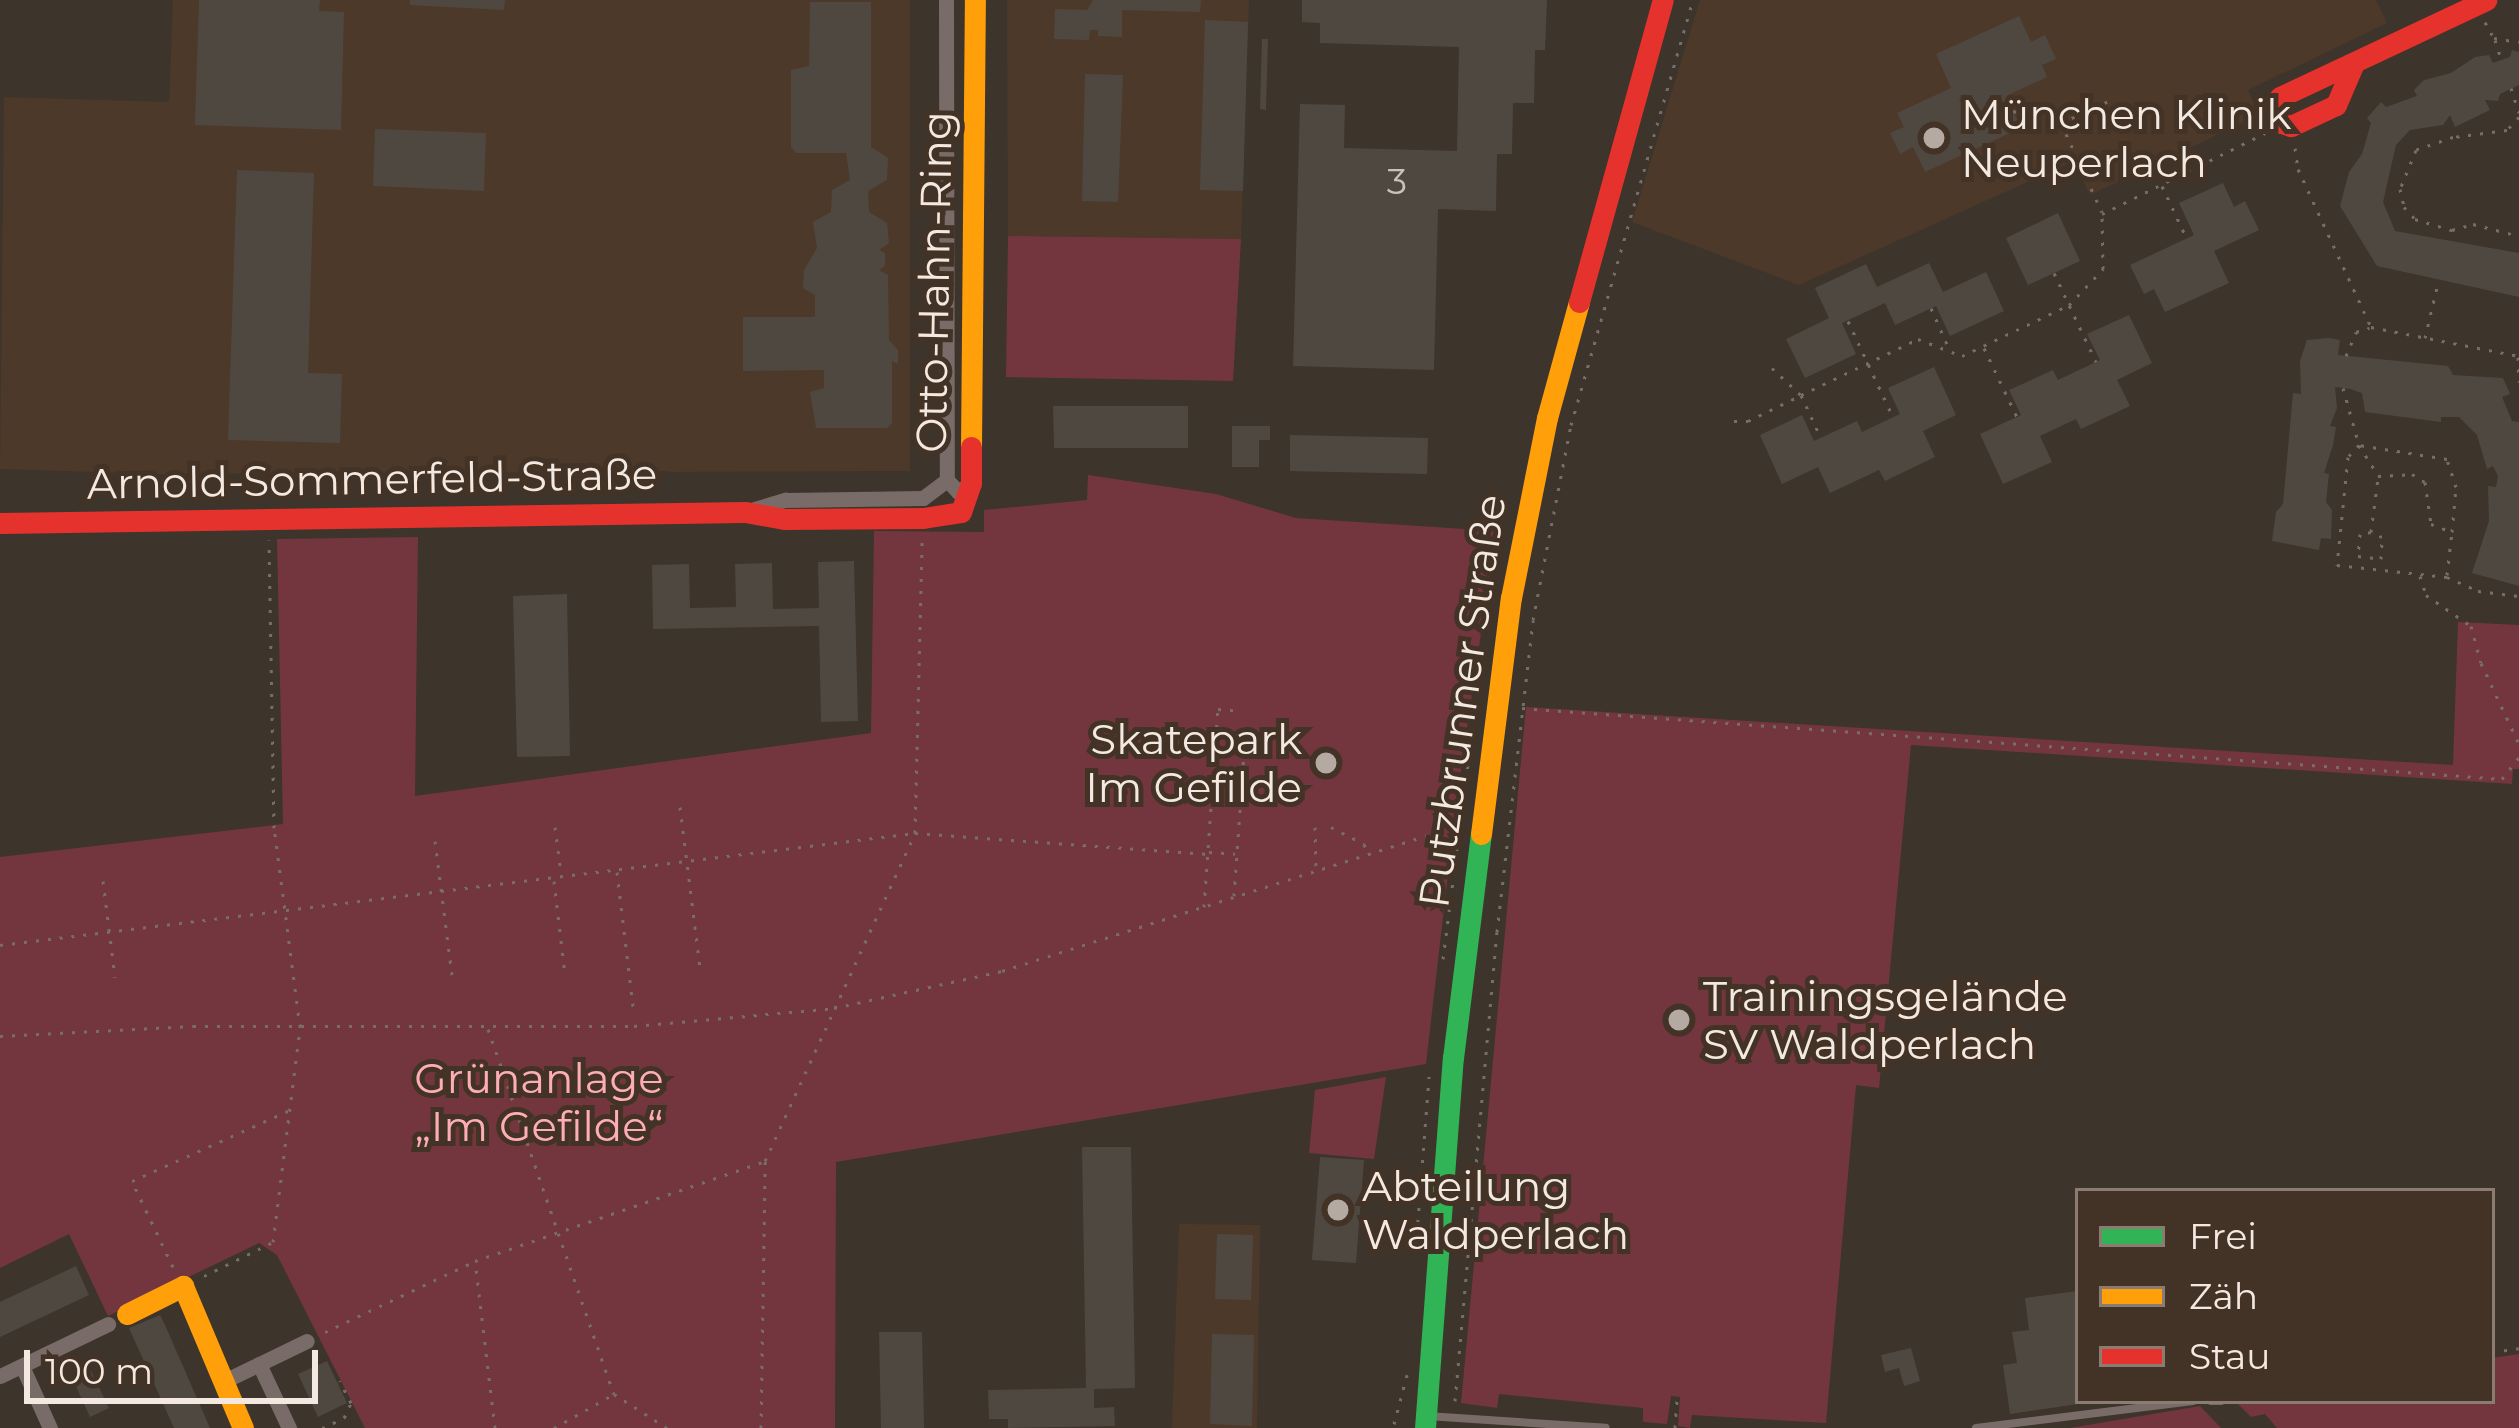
<!DOCTYPE html>
<meta charset="utf-8">
<style>
body{margin:0}
#map{position:relative;width:2519px;height:1428px;overflow:hidden;background:#3d342c;font-family:Montserrat,sans-serif}
div>[style]{position:absolute}
.built>*{inset:0;background:#4d3929}
.green>*{inset:0;background:#73363f}
.building>*{inset:0;background:#4f4841}
.path>*{height:3px;margin-top:-1.5px;transform-origin:0;background:repeating-linear-gradient(90deg,#786d68 0 3px,transparent 0 12px)}
.lane>*{height:8px;margin:-4px;padding:0 4px;transform-origin:4px;border-radius:4px;background:#796c68}
.street>*{height:15px;margin:-7.5px;padding:0 7.5px;transform-origin:7.5px;border-radius:7.5px;background:#796c68}
.fast>*{height:21px;margin:-10.5px;padding:0 10.5px;transform-origin:10.5px;border-radius:10.5px;background:#30b455}
.slow>*{height:21px;margin:-10.5px;padding:0 10.5px;transform-origin:10.5px;border-radius:10.5px;background:#ff9f0a}
.jam>*{height:21px;margin:-10.5px;padding:0 10.5px;transform-origin:10.5px;border-radius:10.5px;background:#e5322d}
.dots>*{width:33px;height:33px;translate:-50% -50%;box-sizing:border-box;border:6px solid #433326;border-radius:50%}
span{translate:-50% -50%;white-space:nowrap;text-align:center;line-height:1.15;-webkit-text-stroke:10px #433326;paint-order:stroke}
.number-label{font-size:36px;color:#cbc1b9}
.number-label span{-webkit-text-stroke-width:0}
.poi-label{font-size:42px;color:#f4e9e1}
.left{translate:0 -50%;text-align:left}
.right{translate:-100% -50%;text-align:right}
.street-label{font-size:42px;color:#f4e9e1}
.park-label{font-size:42px;color:#feadb7}
.legend{position:absolute;left:2075px;top:1188px;width:420px;height:216px;box-sizing:border-box;background:#433326;border:3px solid #8a7c71;margin:0;padding:15px 21px;list-style:none;font-size:36px;color:#f4e9e1}
.legend li{display:flex;align-items:center;gap:24px;height:60px}
.legend b{width:60px;border:3px solid #8a7c71}
.scale{position:absolute;left:24px;top:1350px;width:294px;height:54px;box-sizing:border-box;border:6px solid #f4e9e1;border-top:0;padding-left:15px;font-size:36px;line-height:42px;white-space:nowrap;color:#f4e9e1;-webkit-text-stroke:9px #433326;paint-order:stroke}
</style>
<div id="map">
<div class="built">
<i style="clip-path:polygon(173px 0,910px 0,910px 471px,158px 474px,0 469px,4px 97px,169px 102px)"></i>
<i style="clip-path:polygon(1007px 0,1249px 0,1241px 239px,1008px 236px)"></i>
<i style="clip-path:polygon(1700px 0,2376px 0,2387px 23px,2248px 90px,2259px 115px,2090px 195px,2074px 161px,1799px 285px,1632px 222px)"></i>
<i style="clip-path:polygon(1179px 1224px,1260px 1225px,1257px 1428px,1172px 1428px)"></i>
</div>
<div class="green">
<i style="clip-path:polygon(1008px 236px,1241px 239px,1233px 381px,1006px 377px)"></i>
<i style="clip-path:polygon(1088px 475px,1216px 494px,1296px 518px,1496px 531px,1457px 797px,1426px 1064px,836px 1162px,835px 1428px,365px 1428px,277px 1255px,259px 1243px,108px 1316px,69px 1234px,0 1268px,0 857px,283px 824px,277px 539px,418px 537px,415px 796px,871px 733px,874px 531px,984px 532px,984px 510px,1087px 500px)"></i>
<i style="clip-path:polygon(2458px 622px,2519px 625px,2519px 769px,2513px 769px,2512px 784px,1911px 745px,1879px 1088px,1856px 1085px,1826px 1423px,1692px 1415px,1690px 1428px,1678px 1426px,1680px 1397px,1671px 1396px,1667px 1424px,1643px 1422px,1643px 1408px,1499px 1394px,1497px 1408px,1461px 1403px,1526px 707px,2453px 765px)"></i>
<i style="clip-path:polygon(1386px 1077px,1374px 1159px,1309px 1153px,1315px 1090px)"></i>
<i style="clip-path:polygon(2519px 1354px,2519px 1428px,2277px 1428px,2265px 1414px,2251px 1417px,2235px 1401px,2492px 1401px,2492px 1358px)"></i>
<i style="clip-path:polygon(2200px 1406px,2221px 1428px,2070px 1428px)"></i>
</div>
<div class="building">
<i style="clip-path:polygon(199px 0,320px 0,319px 11px,344px 12px,341px 130px,195px 125px)"></i>
<i style="clip-path:polygon(410px 0,505px 0,504px 10px,410px 5px)"></i>
<i style="clip-path:polygon(1093px 0,1201px 0,1200px 12px,1122px 10px,1122px 37px,1098px 36px,1098px 30px,1090px 30px,1089px 40px,1054px 39px,1055px 9px,1087px 10px)"></i>
<i style="clip-path:polygon(1302px 0,1547px 0,1545px 50px,1535px 50px,1534px 103px,1513px 103px,1512px 154px,1497px 154px,1496px 211px,1438px 209px,1434px 370px,1293px 366px,1300px 104px,1345px 105px,1344px 148px,1457px 151px,1459px 47px,1320px 43px,1320px 23px,1302px 22px)"></i>
<i style="clip-path:polygon(810px 2px,871px 2px,871px 147px,888px 158px,887px 180px,868px 191px,869px 212px,887px 223px,889px 243px,879px 250px,885px 253px,885px 266px,879px 270px,888px 275px,889px 340px,898px 350px,898px 364px,892px 361px,892px 423px,887px 428px,816px 428px,810px 392px,824px 388px,824px 370px,743px 371px,743px 317px,815px 317px,815px 295px,803px 288px,804px 270px,817px 248px,813px 222px,831px 212px,832px 190px,850px 180px,846px 153px,796px 153px,791px 147px,791px 70px,809px 66px)"></i>
<i style="clip-path:polygon(2019px 16px,2031px 42px,2045px 35px,2056px 59px,2042px 65px,2047px 77px,2006px 96px,2021px 128px,1925px 172px,1913px 147px,1900px 154px,1890px 133px,1904px 127px,1897px 113px,1951px 88px,1936px 54px)"></i>
<i style="clip-path:polygon(1205px 20px,1248px 22px,1243px 191px,1200px 190px)"></i>
<i style="clip-path:polygon(1262px 39px,1268px 39px,1266px 110px,1260px 109px)"></i>
<i style="clip-path:polygon(2512px 50px,2519px 52px,2519px 85px,2500px 94px,2498px 101px,2485px 100px,2490px 110px,2455px 127px,2450px 115px,2443px 125px,2410px 130px,2396px 145px,2383px 202px,2395px 231px,2519px 253px,2519px 297px,2377px 266px,2340px 206px,2349px 172px,2362px 154px,2371px 123px,2367px 118px,2381px 102px,2386px 107px,2417px 96px,2414px 90px,2424px 80px,2451px 73px,2475px 57px,2489px 55px,2493px 63px,2510px 57px)"></i>
<i style="clip-path:polygon(1085px 74px,1123px 75px,1118px 202px,1082px 201px)"></i>
<i style="clip-path:polygon(375px 129px,486px 133px,484px 191px,373px 186px)"></i>
<i style="clip-path:polygon(237px 170px,314px 173px,308px 373px,342px 374px,340px 443px,228px 440px)"></i>
<i style="clip-path:polygon(2223px 183px,2234px 207px,2245px 201px,2259px 230px,2214px 251px,2229px 283px,2165px 312px,2154px 289px,2144px 294px,2130px 265px,2194px 235px,2179px 203px)"></i>
<i style="clip-path:polygon(2058px 213px,2080px 261px,2028px 285px,2006px 238px)"></i>
<i style="clip-path:polygon(1929px 263px,1943px 292px,1986px 272px,2004px 311px,1950px 336px,1936px 306px,1895px 325px,1885px 303px,1842px 323px,1856px 354px,1805px 378px,1786px 339px,1829px 318px,1815px 288px,1866px 264px,1877px 287px)"></i>
<i style="clip-path:polygon(2129px 315px,2152px 363px,2117px 380px,2130px 406px,2081px 429px,2076px 419px,2040px 436px,2052px 462px,2003px 484px,1980px 434px,2021px 415px,2009px 390px,2053px 370px,2058px 380px,2100px 360px,2087px 334px)"></i>
<i style="clip-path:polygon(2329px 338px,2340px 340px,2338px 355px,2448px 366px,2453px 375px,2503px 378px,2510px 394px,2502px 397px,2512px 421px,2519px 422px,2519px 586px,2472px 573px,2489px 521px,2488px 486px,2496px 487px,2498px 476px,2493px 466px,2487px 469px,2477px 435px,2459px 417px,2441px 417px,2441px 422px,2365px 412px,2362px 393px,2350px 389px,2335px 387px,2337px 408px,2330px 426px,2336px 427px,2333px 445px,2324px 473px,2329px 474px,2326px 502px,2332px 510px,2331px 539px,2321px 538px,2319px 550px,2272px 541px,2276px 512px,2283px 504px,2293px 393px,2301px 394px,2300px 361px,2307px 340px)"></i>
<i style="clip-path:polygon(1934px 367px,1956px 415px,1923px 431px,1935px 457px,1885px 481px,1879px 470px,1830px 493px,1818px 467px,1782px 484px,1760px 435px,1802px 415px,1814px 441px,1857px 421px,1862px 432px,1900px 414px,1888px 388px)"></i>
<i style="clip-path:polygon(1053px 406px,1188px 406px,1188px 448px,1054px 448px)"></i>
<i style="clip-path:polygon(1232px 426px,1270px 426px,1270px 440px,1259px 440px,1259px 467px,1232px 467px)"></i>
<i style="clip-path:polygon(1290px 435px,1428px 438px,1427px 474px,1290px 471px)"></i>
<i style="clip-path:polygon(854px 561px,858px 721px,821px 722px,819px 626px,653px 629px,652px 565px,689px 564px,690px 608px,736px 607px,735px 564px,772px 563px,773px 609px,819px 608px,818px 562px)"></i>
<i style="clip-path:polygon(567px 594px,570px 756px,517px 757px,513px 596px)"></i>
<i style="clip-path:polygon(1082px 1147px,1131px 1147px,1135px 1388px,1094px 1389px,1094px 1408px,1114px 1407px,1115px 1426px,1008px 1428px,1008px 1419px,989px 1419px,988px 1390px,1086px 1388px)"></i>
<i style="clip-path:polygon(1320px 1157px,1364px 1160px,1356px 1263px,1312px 1260px)"></i>
<i style="clip-path:polygon(1217px 1234px,1253px 1235px,1251px 1300px,1215px 1299px)"></i>
<i style="clip-path:polygon(76px 1266px,89px 1295px,0 1337px,0 1302px)"></i>
<i style="clip-path:polygon(2078px 1291px,2078px 1404px,2010px 1414px,2003px 1365px,2017px 1363px,2012px 1332px,2029px 1330px,2025px 1298px)"></i>
<i style="clip-path:polygon(160px 1315px,165px 1325px,210px 1428px,174px 1428px,129px 1328px)"></i>
<i style="clip-path:polygon(879px 1332px,922px 1332px,924px 1428px,881px 1428px)"></i>
<i style="clip-path:polygon(1212px 1334px,1254px 1335px,1252px 1426px,1210px 1424px)"></i>
<i style="clip-path:polygon(1911px 1348px,1920px 1381px,1904px 1386px,1899px 1368px,1885px 1372px,1881px 1355px)"></i>
<i style="clip-path:polygon(327px 1361px,347px 1403px,318px 1417px,298px 1374px)"></i>
<i style="clip-path:polygon(91px 1371px,109px 1408px,90px 1417px,73px 1380px)"></i>
</div>
<div class="path">
<i style="left:2485px;top:22px;width:18px;rotate:61deg"></i>
<i style="left:2494px;top:38px;width:25px;rotate:9deg"></i>
<i style="left:2495px;top:40px;width:20px;rotate:72deg"></i>
<i style="left:2511px;top:88px;width:26px;rotate:72deg"></i>
<i style="left:2013px;top:111px;width:49px;rotate:14deg"></i>
<i style="left:2061px;top:123px;width:60px;rotate:-24.8deg"></i>
<i style="left:2519px;top:117px;width:18px;rotate:133deg"></i>
<i style="left:2507px;top:130px;width:54px;rotate:172.6deg"></i>
<i style="left:2453px;top:137px;width:39px;rotate:161deg"></i>
<i style="left:2416px;top:150px;width:42px;rotate:112.3deg"></i>
<i style="left:2400px;top:189px;width:18px;rotate:77deg"></i>
<i style="left:2404px;top:207px;width:16px;rotate:47deg"></i>
<i style="left:2415px;top:219px;width:39px;rotate:17deg"></i>
<i style="left:2452px;top:230px;width:22px;rotate:-16deg"></i>
<i style="left:2473px;top:224px;width:48px;rotate:14.6deg"></i>
<i style="left:2061px;top:123px;width:98px;rotate:65.3deg"></i>
<i style="left:2295px;top:148px;width:21px;rotate:82deg"></i>
<i style="left:2298px;top:169px;width:174px;rotate:65.2deg"></i>
<i style="left:2371px;top:327px;width:151px;rotate:11.1deg"></i>
<i style="left:2162px;top:186px;width:59px;rotate:64.7deg"></i>
<i style="left:2054px;top:273px;width:98px;rotate:64.7deg"></i>
<i style="left:1931px;top:308px;width:47px;rotate:66.2deg"></i>
<i style="left:1848px;top:321px;width:106px;rotate:64.9deg"></i>
<i style="left:2425px;top:338px;width:57px;rotate:-76.7deg"></i>
<i style="left:1984px;top:348px;width:76px;rotate:64.4deg"></i>
<i style="left:2346px;top:356px;width:26px;rotate:-67deg"></i>
<i style="left:2356px;top:332px;width:14px;rotate:-17deg"></i>
<i style="left:2518px;top:357px;width:25px;rotate:88deg"></i>
<i style="left:1772px;top:368px;width:40px;rotate:43deg"></i>
<i style="left:1801px;top:395px;width:130px;rotate:-25.6deg"></i>
<i style="left:1918px;top:339px;width:47px;rotate:21.1deg"></i>
<i style="left:1962px;top:356px;width:119px;rotate:-25.5deg"></i>
<i style="left:2069px;top:305px;width:50px;rotate:-46.6deg"></i>
<i style="left:2103px;top:269px;width:55px;rotate:-91deg"></i>
<i style="left:2102px;top:214px;width:182px;rotate:-26.4deg"></i>
<i style="left:2343px;top:388px;width:59px;rotate:74.3deg"></i>
<i style="left:2359px;top:445px;width:16px;rotate:133deg"></i>
<i style="left:2348px;top:457px;width:109px;rotate:95.8deg"></i>
<i style="left:2337px;top:565px;width:111px;rotate:6.2deg"></i>
<i style="left:2447px;top:577px;width:34px;rotate:24deg"></i>
<i style="left:2478px;top:591px;width:41px;rotate:7deg"></i>
<i style="left:1734px;top:421px;width:14px"></i>
<i style="left:1748px;top:421px;width:59px;rotate:-26.1deg"></i>
<i style="left:1801px;top:395px;width:47px;rotate:65.1deg"></i>
<i style="left:2371px;top:532px;width:11px;rotate:170deg"></i>
<i style="left:2360px;top:534px;width:22px;rotate:95deg"></i>
<i style="left:2358px;top:556px;width:23px;rotate:7deg"></i>
<i style="left:2381px;top:559px;width:22px;rotate:-87deg"></i>
<i style="left:2382px;top:537px;width:12px;rotate:-156deg"></i>
<i style="left:2371px;top:532px;width:54px;rotate:-82.6deg"></i>
<i style="left:2447px;top:575px;width:43px;rotate:-83.4deg"></i>
<i style="left:2452px;top:532px;width:45px;rotate:-84.9deg"></i>
<i style="left:2456px;top:487px;width:29px;rotate:-108deg"></i>
<i style="left:2447px;top:459px;width:89px;rotate:-171deg"></i>
<i style="left:2359px;top:445px;width:36px;rotate:58deg"></i>
<i style="left:2378px;top:476px;width:34px;rotate:-3deg"></i>
<i style="left:2412px;top:474px;width:15px;rotate:32deg"></i>
<i style="left:2425px;top:482px;width:42px;rotate:81.9deg"></i>
<i style="left:2431px;top:524px;width:22px;rotate:21deg"></i>
<i style="left:2420px;top:576px;width:20px;rotate:72deg"></i>
<i style="left:2426px;top:595px;width:55px;rotate:34.6deg"></i>
<i style="left:2471px;top:626px;width:38px;rotate:75deg"></i>
<i style="left:2481px;top:663px;width:89px;rotate:64.9deg"></i>
<i style="left:1522px;top:708px;width:983px;rotate:4.14deg"></i>
<i style="left:2502px;top:779px;width:28px;rotate:-52deg"></i>
<i style="left:680px;top:807px;width:162px;rotate:82.9deg"></i>
<i style="left:555px;top:827px;width:46px;rotate:82.6deg"></i>
<i style="left:1315px;top:827px;width:40px;rotate:88.6deg"></i>
<i style="left:1331px;top:827px;width:37px;rotate:27deg"></i>
<i style="left:1364px;top:844px;width:8px;rotate:67deg"></i>
<i style="left:435px;top:841px;width:136px;rotate:82.8deg"></i>
<i style="left:1209px;top:852px;width:26px;rotate:4deg"></i>
<i style="left:617px;top:872px;width:136px;rotate:83.2deg"></i>
<i style="left:103px;top:881px;width:97px;rotate:82.9deg"></i>
<i style="left:554px;top:881px;width:94px;rotate:83.3deg"></i>
<i style="left:1234px;top:896px;width:156px;rotate:-86deg"></i>
<i style="left:1204px;top:907px;width:198px;rotate:-86deg"></i>
<i style="left:1218px;top:709px;width:24px;rotate:5deg"></i>
<i style="left:0;top:945px;width:922px;rotate:-6.98deg"></i>
<i style="left:915px;top:833px;width:294px;rotate:4.1deg"></i>
<i style="left:1443px;top:959px;width:236px;rotate:-82.7deg"></i>
<i style="left:488px;top:1029px;width:386px;rotate:71deg"></i>
<i style="left:614px;top:1394px;width:63px;rotate:32.7deg"></i>
<i style="left:0;top:1036px;width:193px;rotate:-3deg"></i>
<i style="left:193px;top:1026px;width:441px"></i>
<i style="left:634px;top:1026px;width:201px;rotate:-5.1deg"></i>
<i style="left:834px;top:1008px;width:172px;rotate:-12.4deg"></i>
<i style="left:1002px;top:971px;width:481px;rotate:-17.7deg"></i>
<i style="left:1416px;top:1246px;width:170px;rotate:-85.6deg"></i>
<i style="left:173px;top:1267px;width:95px;rotate:-115.5deg"></i>
<i style="left:132px;top:1181px;width:173px;rotate:-24.2deg"></i>
<i style="left:204px;top:1276px;width:77px;rotate:-26.2deg"></i>
<i style="left:273px;top:1242px;width:217px;rotate:-82.8deg"></i>
<i style="left:300px;top:1027px;width:201px;rotate:-97.4deg"></i>
<i style="left:274px;top:828px;width:288px;rotate:-91deg"></i>
<i style="left:325px;top:1332px;width:164px;rotate:-25.3deg"></i>
<i style="left:2492px;top:1352px;width:27px;rotate:-8deg"></i>
<i style="left:1455px;top:1401px;width:471px;rotate:-84.9deg"></i>
<i style="left:1497px;top:932px;width:314px;rotate:-83.4deg"></i>
<i style="left:1533px;top:620px;width:199px;rotate:-79deg"></i>
<i style="left:1571px;top:425px;width:442px;rotate:-74deg"></i>
<i style="left:1394px;top:1424px;width:51px;rotate:-75.1deg"></i>
<i style="left:322px;top:1428px;width:24px;rotate:-24deg"></i>
<i style="left:344px;top:1418px;width:17px;rotate:-65deg"></i>
<i style="left:351px;top:1403px;width:25px;rotate:-117deg"></i>
<i style="left:495px;top:1428px;width:168px;rotate:-96.8deg"></i>
<i style="left:475px;top:1261px;width:304px;rotate:-19deg"></i>
<i style="left:554px;top:1428px;width:69px;rotate:-29.5deg"></i>
<i style="left:761px;top:1428px;width:267px;rotate:-89.1deg"></i>
<i style="left:765px;top:1161px;width:361px;rotate:-65.4deg"></i>
<i style="left:915px;top:833px;width:294px;rotate:-88.6deg"></i>
<i style="left:1675px;top:1428px;width:32px;rotate:-86deg"></i>
</div>
<div class="lane">
<i style="left:2211px;top:1401px;width:10px"></i>
<i style="left:1427px;top:1416px;width:179px;rotate:3.8deg"></i>
<i style="left:1976px;top:1428px;width:219px;rotate:-7.1deg"></i>
</div>
<div class="street">
<i style="left:946px;top:0;width:480px;rotate:89.9deg"></i>
<i style="left:947px;top:480px;width:16px;rotate:47deg"></i>
<i style="left:958px;top:492px;width:16px;rotate:-35deg"></i>
<i style="left:748px;top:511px;width:39px;rotate:-17deg"></i>
<i style="left:785px;top:500px;width:138px;rotate:-0.8deg"></i>
<i style="left:923px;top:498px;width:30px;rotate:-37deg"></i>
<i style="left:259px;top:1364px;width:71px;rotate:64.9deg"></i>
<i style="left:22px;top:1366px;width:68px;rotate:65.7deg"></i>
<i style="left:0;top:1376px;width:120px;rotate:-25.7deg"></i>
<i style="left:222px;top:1382px;width:94px;rotate:-25.8deg"></i>
</div>
<div class="fast">
<i style="left:1425px;top:1428px;width:371px;rotate:-85.7deg"></i>
<i style="left:1453px;top:1058px;width:226px;rotate:-82.9deg"></i>
</div>
<div class="slow">
<i style="left:971px;top:447px;width:447px;rotate:-89.5deg"></i>
<i style="left:1481px;top:834px;width:238px;rotate:-82.8deg"></i>
<i style="left:1511px;top:598px;width:184px;rotate:-78.7deg"></i>
<i style="left:1547px;top:418px;width:120px;rotate:-74.6deg"></i>
<i style="left:127px;top:1314px;width:63px;rotate:-26.6deg"></i>
<i style="left:183px;top:1286px;width:154px;rotate:67.1deg"></i>
</div>
<div class="jam">
<i style="left:2354px;top:63px;width:46px;rotate:113.2deg"></i>
<i style="left:2336px;top:105px;width:50px;rotate:155deg"></i>
<i style="left:2291px;top:126px;width:10px;rotate:-163deg"></i>
<i style="left:2281px;top:123px;width:21px;rotate:-107deg"></i>
<i style="left:2275px;top:103px;width:8px;rotate:-50deg"></i>
<i style="left:2280px;top:97px;width:228px;rotate:-25.2deg"></i>
<i style="left:1579px;top:302px;width:313px;rotate:-74.5deg"></i>
<i style="left:0;top:523px;width:745px;rotate:-0.85deg"></i>
<i style="left:745px;top:512px;width:41px;rotate:9.9deg"></i>
<i style="left:785px;top:519px;width:138px;rotate:-0.4deg"></i>
<i style="left:923px;top:518px;width:38px;rotate:-9deg"></i>
<i style="left:961px;top:512px;width:31px;rotate:-71deg"></i>
<i style="left:971px;top:483px;width:36px;rotate:-90deg"></i>
</div>
<div class="dots">
<i style="left:1934px;top:138px;background:#b4aaa2"></i>
<i style="left:1326px;top:763px;background:#b4aaa2"></i>
<i style="left:1679px;top:1020px;background:#b4aaa2"></i>
<i style="left:1338px;top:1210px;background:#b4aaa2"></i>
</div>
<div class="number-label">
<span style="left:1397px;top:182px">3</span>
</div>
<div class="poi-label">
<span class="left" style="left:1961px;top:138px">München Klinik<br>Neuperlach</span>
<span class="right" style="left:1302px;top:763px">Skatepark<br>Im Gefilde</span>
<span class="left" style="left:1703px;top:1020px">Trainingsgelände<br>SV Waldperlach</span>
<span class="left" style="left:1362px;top:1210px">Abteilung<br>Waldperlach</span>
</div>
<div class="street-label">
<span style="left:934px;top:282px;rotate:-89deg">Otto-Hahn-Ring</span>
<span style="left:372px;top:479px;rotate:-1deg">Arnold-Sommerfeld-Straße</span>
<span style="left:1462px;top:701px;rotate:-82deg">Putzbrunner Straße</span>
</div>
<div class="park-label">
<span style="left:539px;top:1102px">Grünanlage<br>„Im Gefilde“</span>
</div>
<ul class="legend">
<li><b style="height:15px;background:#30b455"></b>Frei</li>
<li><b style="height:15px;background:#ff9f0a"></b>Zäh</li>
<li><b style="height:15px;background:#e5322d"></b>Stau</li>
</ul>
<div class="scale">100 m</div>
</div>
